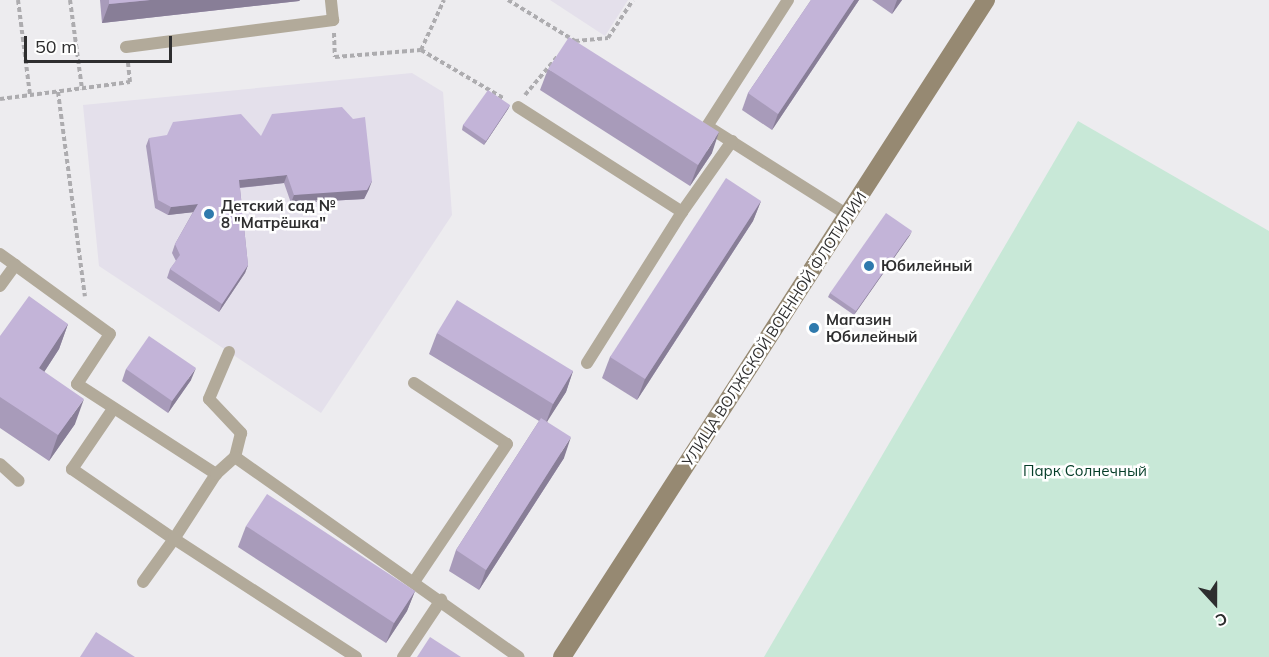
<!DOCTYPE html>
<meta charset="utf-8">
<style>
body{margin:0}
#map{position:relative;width:1269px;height:657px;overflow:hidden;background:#edecef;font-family:Mulish,sans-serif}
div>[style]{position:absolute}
.built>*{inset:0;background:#e4e0eb}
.green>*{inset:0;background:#c8e8d7}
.path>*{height:4px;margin-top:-2px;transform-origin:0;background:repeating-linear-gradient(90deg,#adacaf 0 4.5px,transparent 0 7.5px)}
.lane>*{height:12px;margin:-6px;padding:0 6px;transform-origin:6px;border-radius:6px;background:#b2aa9a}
.secondary>*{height:18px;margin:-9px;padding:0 9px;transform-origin:9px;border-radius:9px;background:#968972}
.wall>*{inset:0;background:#a89bba}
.shaded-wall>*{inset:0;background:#887e97}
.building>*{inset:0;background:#c3b4d8}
.dots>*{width:16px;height:16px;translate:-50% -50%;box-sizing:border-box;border:3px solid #fff;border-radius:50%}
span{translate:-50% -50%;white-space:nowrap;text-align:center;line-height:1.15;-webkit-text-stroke:5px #fff;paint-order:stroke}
.poi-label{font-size:15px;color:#2e2e2f;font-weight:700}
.left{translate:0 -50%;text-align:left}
.street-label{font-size:15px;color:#2e2e2f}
.park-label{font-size:15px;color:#053d28}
.north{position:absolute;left:1185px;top:573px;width:60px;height:60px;-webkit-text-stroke:4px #fff;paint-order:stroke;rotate:159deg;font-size:16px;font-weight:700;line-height:24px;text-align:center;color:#2e2e2f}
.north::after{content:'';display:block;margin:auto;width:21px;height:27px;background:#2e2e2f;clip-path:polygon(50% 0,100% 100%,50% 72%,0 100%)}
.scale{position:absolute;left:24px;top:36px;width:148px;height:27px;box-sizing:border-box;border:3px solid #2e2e2f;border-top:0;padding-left:8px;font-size:18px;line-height:21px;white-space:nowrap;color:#2e2e2f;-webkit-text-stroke:4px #fff;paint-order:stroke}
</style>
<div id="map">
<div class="built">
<i style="clip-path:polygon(550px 0,628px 0,605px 36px)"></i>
<i style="clip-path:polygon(412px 73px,443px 92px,452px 215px,321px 413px,99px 266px,83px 105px)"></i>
</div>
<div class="green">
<i style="clip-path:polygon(1078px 121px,1269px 231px,1269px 657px,764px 657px)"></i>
</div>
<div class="path">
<i style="left:18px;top:0;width:96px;rotate:82.8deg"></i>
<i style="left:70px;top:0;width:90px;rotate:82.3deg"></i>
<i style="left:508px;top:0;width:79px;rotate:31.5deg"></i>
<i style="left:575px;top:41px;width:33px;rotate:-5deg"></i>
<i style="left:608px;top:38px;width:45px;rotate:-56.7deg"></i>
<i style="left:334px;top:33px;width:24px;rotate:88deg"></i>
<i style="left:335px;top:57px;width:86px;rotate:-4.7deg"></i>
<i style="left:421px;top:50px;width:55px;rotate:-65.3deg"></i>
<i style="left:421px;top:50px;width:97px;rotate:30.3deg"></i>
<i style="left:58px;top:92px;width:206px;rotate:82.5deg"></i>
<i style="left:525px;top:95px;width:50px;rotate:-49.9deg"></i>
<i style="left:0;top:99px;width:131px;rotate:-7.5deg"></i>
<i style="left:130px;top:82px;width:20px;rotate:-96deg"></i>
</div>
<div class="lane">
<i style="left:788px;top:0;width:150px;rotate:122.7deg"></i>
<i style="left:707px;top:126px;width:167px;rotate:32.3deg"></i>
<i style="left:126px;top:47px;width:209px;rotate:-7.4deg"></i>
<i style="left:333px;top:20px;width:20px;rotate:-96deg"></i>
<i style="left:518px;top:107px;width:195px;rotate:32.6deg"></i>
<i style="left:0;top:254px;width:19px;rotate:36deg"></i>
<i style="left:0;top:286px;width:26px;rotate:-54deg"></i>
<i style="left:15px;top:265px;width:117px;rotate:36deg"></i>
<i style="left:110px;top:334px;width:60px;rotate:123.4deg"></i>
<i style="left:77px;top:384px;width:166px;rotate:32.9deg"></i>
<i style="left:229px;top:352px;width:51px;rotate:113.1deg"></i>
<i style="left:209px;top:399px;width:47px;rotate:46.7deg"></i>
<i style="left:241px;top:433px;width:25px;rotate:104deg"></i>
<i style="left:587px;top:363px;width:178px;rotate:-57.8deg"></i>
<i style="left:682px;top:212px;width:87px;rotate:-54.8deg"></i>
<i style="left:414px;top:383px;width:111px;rotate:33.3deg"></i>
<i style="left:507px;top:444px;width:166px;rotate:124deg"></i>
<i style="left:113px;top:409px;width:73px;rotate:124.3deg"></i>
<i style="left:72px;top:469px;width:124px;rotate:34.5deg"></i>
<i style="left:174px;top:539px;width:53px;rotate:125.8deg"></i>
<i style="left:0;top:464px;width:25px;rotate:42deg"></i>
<i style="left:356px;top:657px;width:217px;rotate:-147deg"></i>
<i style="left:174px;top:539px;width:77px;rotate:-57.1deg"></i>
<i style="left:216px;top:474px;width:25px;rotate:-42deg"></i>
<i style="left:235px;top:457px;width:347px;rotate:35.2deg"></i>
<i style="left:403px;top:657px;width:69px;rotate:-56.3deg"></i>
</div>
<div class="secondary">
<i style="left:562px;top:657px;width:782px;rotate:-57.16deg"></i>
</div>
<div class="wall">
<i style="clip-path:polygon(100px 0,300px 0,299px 1px,102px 23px)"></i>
<i style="clip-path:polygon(811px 0,859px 0,772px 130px,742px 110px,748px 93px)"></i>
<i style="clip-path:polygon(872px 0,902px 0,892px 14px)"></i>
<i style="clip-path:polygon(548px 69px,712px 153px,690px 186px,540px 90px)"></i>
<i style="clip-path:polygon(510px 105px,508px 109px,484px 145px,462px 130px,463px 125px)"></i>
<i style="clip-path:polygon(261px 136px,369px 189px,364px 199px,291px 203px,284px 183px,240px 188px,248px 265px,245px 273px,219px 312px,167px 278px,170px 269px,176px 261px,172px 253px,175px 244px,193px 212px,168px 215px,155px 208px,146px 146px,149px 138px)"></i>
<i style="clip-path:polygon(761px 201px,753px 221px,637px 400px,602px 378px,610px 357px)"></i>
<i style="clip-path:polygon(910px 235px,854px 315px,828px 297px,830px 293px)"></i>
<i style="clip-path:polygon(68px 324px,59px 349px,44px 372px,75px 424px,49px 461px,0 428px,0 336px)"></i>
<i style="clip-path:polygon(437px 333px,573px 371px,566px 392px,547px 421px,564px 458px,479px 590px,449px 571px,456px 550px,539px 421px,429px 354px)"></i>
<i style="clip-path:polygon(126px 369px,191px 380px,168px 413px,122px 381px)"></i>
<i style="clip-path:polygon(246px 526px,415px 591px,407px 611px,386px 643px,238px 547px)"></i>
</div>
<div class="shaded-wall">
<i style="clip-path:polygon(150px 0,300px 0,299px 1px,102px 23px,109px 4px)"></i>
<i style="clip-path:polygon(854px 0,859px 0,772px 130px,778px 114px)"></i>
<i style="clip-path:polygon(897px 0,902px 0,892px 14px)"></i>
<i style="clip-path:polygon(510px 105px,508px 109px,484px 145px,486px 141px)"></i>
<i style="clip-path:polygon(719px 132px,712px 153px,690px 186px,698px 165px)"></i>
<i style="clip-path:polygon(287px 175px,284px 183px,236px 188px,239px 180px)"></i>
<i style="clip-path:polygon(372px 181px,369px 189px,364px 199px,291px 203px,294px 195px)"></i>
<i style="clip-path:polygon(761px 201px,753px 221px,637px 400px,645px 379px)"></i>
<i style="clip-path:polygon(198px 204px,195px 212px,168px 215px,171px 207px)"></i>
<i style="clip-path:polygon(912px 231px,910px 235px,854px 315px,856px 311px)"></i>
<i style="clip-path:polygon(248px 265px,245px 273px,219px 312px,222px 304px)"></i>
<i style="clip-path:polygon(68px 324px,59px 349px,30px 394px,39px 368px)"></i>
<i style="clip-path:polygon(196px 368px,191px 380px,168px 413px,172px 401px)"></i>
<i style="clip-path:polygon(573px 371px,566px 392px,545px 425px,553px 404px)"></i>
<i style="clip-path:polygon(84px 399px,75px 424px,49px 461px,58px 435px)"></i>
<i style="clip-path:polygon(571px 437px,564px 458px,479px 590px,486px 570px)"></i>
<i style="clip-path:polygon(415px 591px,407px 611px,386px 643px,394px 623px)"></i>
</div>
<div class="building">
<i style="clip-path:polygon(109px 0,150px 0,109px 4px)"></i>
<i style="clip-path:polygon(811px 0,854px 0,778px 114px,748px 93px)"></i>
<i style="clip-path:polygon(569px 37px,719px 132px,698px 165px,548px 69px)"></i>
<i style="clip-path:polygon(488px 90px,510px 105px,486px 141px,463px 125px)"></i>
<i style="clip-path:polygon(342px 107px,353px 119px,365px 117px,372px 181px,367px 190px,294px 195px,287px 175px,239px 180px,248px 265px,222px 304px,170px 269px,180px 255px,175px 244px,198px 204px,171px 207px,158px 200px,149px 138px,167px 135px,173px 122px,241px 114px,261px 136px,272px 114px)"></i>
<i style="clip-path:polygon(726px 178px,761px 201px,645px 379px,610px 357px)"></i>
<i style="clip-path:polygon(886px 213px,912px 231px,856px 311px,830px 293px)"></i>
<i style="clip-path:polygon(29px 296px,68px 324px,39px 368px,84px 399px,58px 435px,0 397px,0 336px)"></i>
<i style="clip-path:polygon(457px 300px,573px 371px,553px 404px,437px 333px)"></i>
<i style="clip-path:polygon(149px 336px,196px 368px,172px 401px,126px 369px)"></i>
<i style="clip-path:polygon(541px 418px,571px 437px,486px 570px,456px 550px)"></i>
<i style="clip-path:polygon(267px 494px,415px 591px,394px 623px,246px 526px)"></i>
<i style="clip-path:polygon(96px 632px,135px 657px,80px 657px)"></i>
<i style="clip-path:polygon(430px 637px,461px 657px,417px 657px)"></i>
</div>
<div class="dots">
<i style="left:209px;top:214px;background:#2f7aad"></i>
<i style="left:869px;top:266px;background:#2f7aad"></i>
<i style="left:814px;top:328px;background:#2f7aad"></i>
</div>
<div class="poi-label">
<span class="left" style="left:221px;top:214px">Детский сад №<br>8 "Матрёшка"</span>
<span class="left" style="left:881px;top:266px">Юбилейный</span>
<span class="left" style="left:826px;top:328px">Магазин<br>Юбилейный</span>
</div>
<div class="street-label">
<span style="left:774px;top:329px;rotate:-57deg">УЛИЦА ВОЛЖСКОЙ ВОЕННОЙ ФЛОТИЛИИ</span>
</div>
<div class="park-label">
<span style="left:1085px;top:471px">Парк Солнечный</span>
</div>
<div class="north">С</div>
<div class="scale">50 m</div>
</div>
